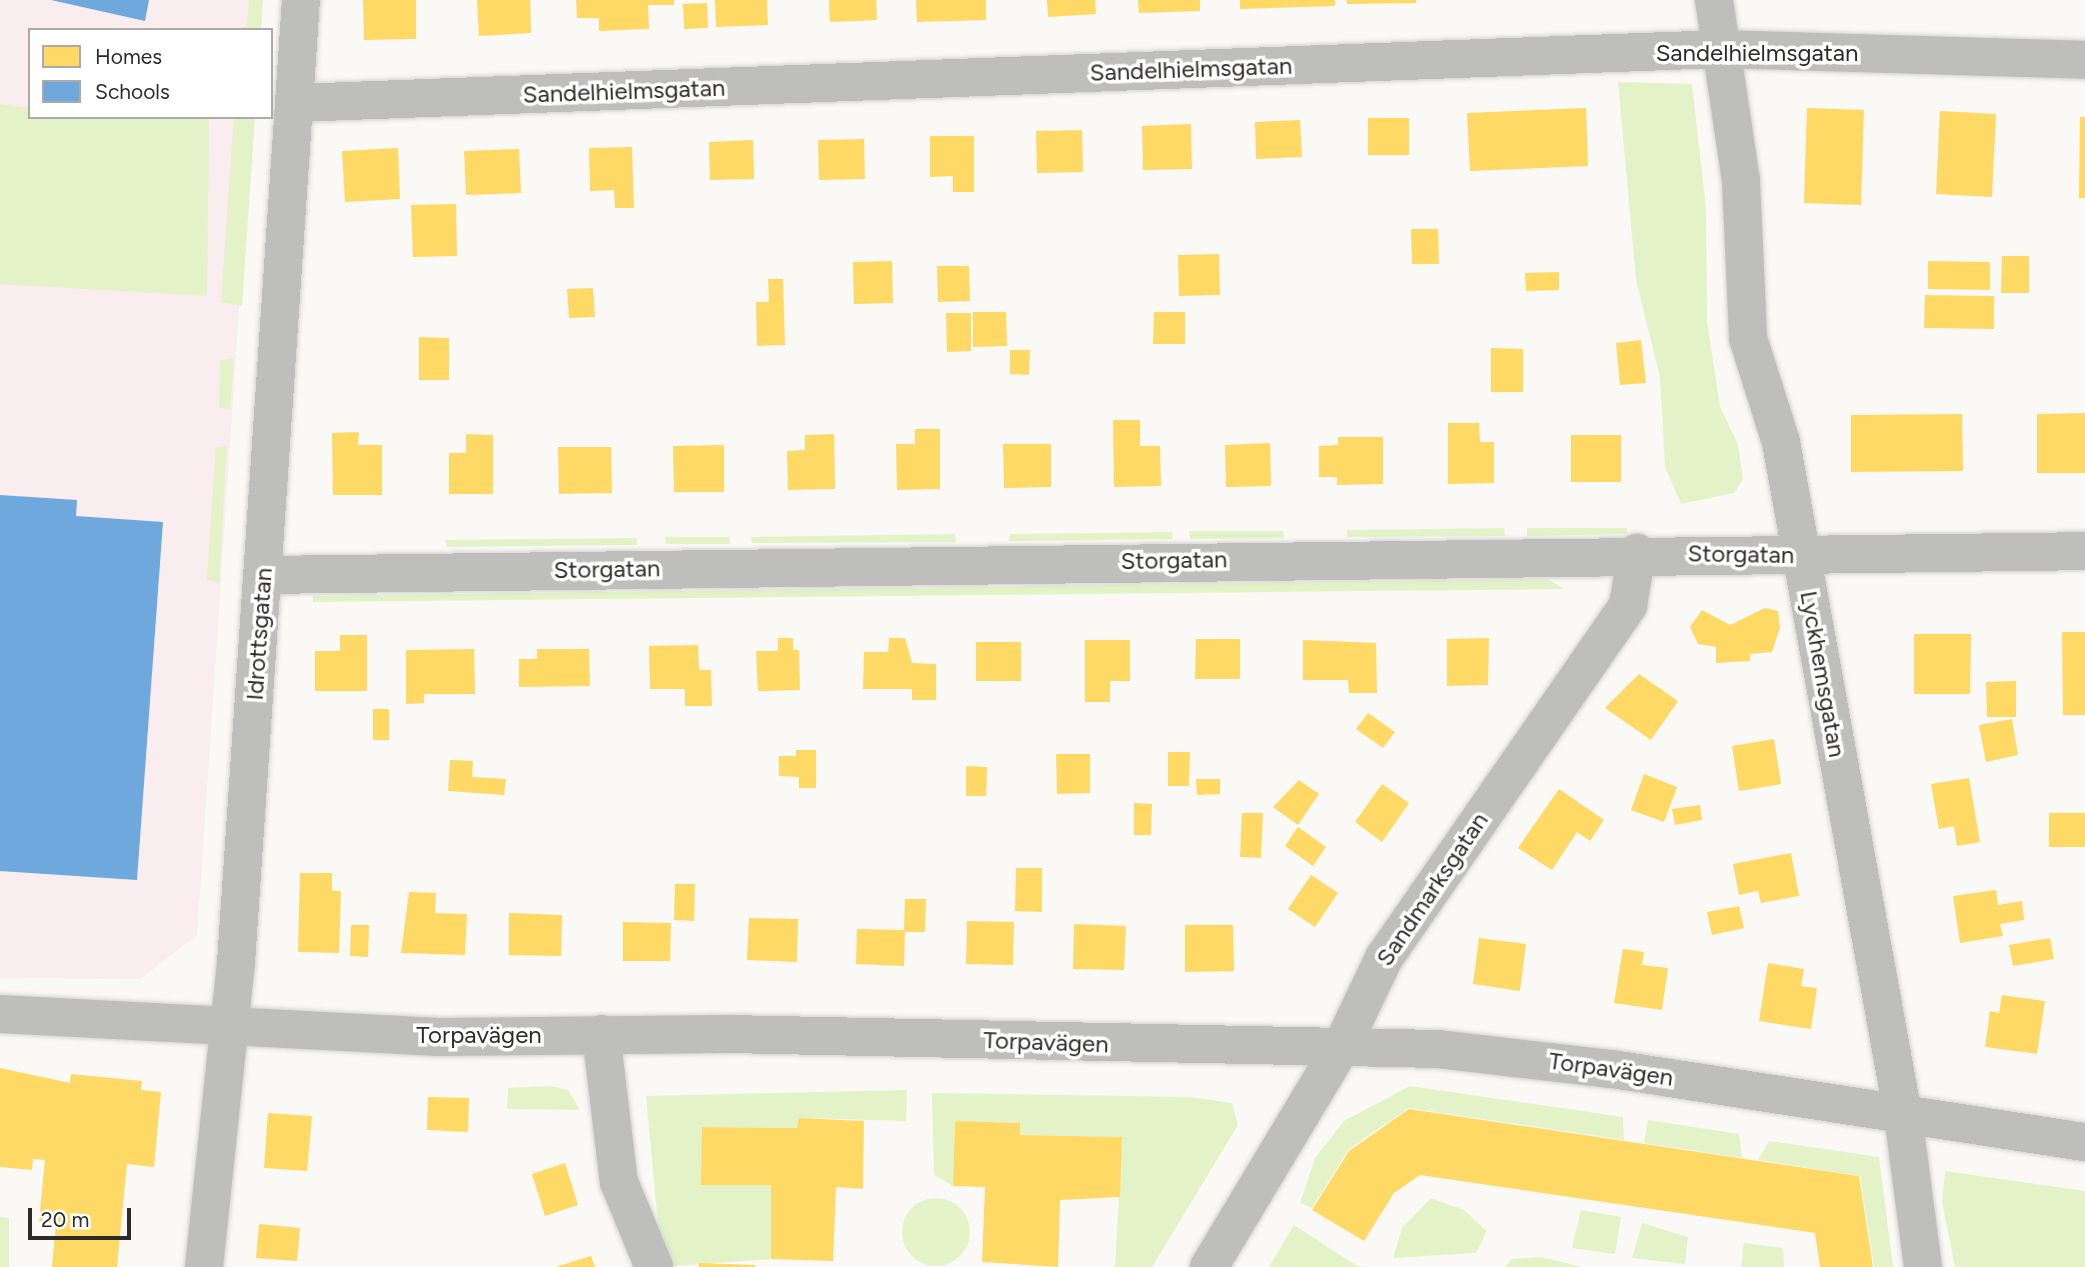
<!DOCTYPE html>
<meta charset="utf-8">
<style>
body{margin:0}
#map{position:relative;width:2085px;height:1267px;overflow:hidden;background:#fbf9f6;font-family:Figtree,sans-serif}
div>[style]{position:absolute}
.education>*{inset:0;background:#f9edef}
.green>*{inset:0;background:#e3f3c7}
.round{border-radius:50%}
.homes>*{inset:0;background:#ffd966}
.schools>*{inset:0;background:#6fa8dc}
.roads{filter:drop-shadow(0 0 2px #d5d4d2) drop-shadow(0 0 2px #d5d4d2)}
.minor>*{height:38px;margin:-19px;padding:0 19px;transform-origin:19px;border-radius:19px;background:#bebebd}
span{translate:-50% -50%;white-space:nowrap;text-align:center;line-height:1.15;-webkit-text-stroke:7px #fff;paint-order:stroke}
.street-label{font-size:24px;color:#2d2b29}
.legend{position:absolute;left:28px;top:28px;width:245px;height:91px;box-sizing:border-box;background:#fff;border:2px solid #abaaa9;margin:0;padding:9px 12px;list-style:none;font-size:21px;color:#2d2b29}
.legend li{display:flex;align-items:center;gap:14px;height:35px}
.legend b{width:35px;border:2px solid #abaaa9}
.scale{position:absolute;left:28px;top:1208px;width:103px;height:32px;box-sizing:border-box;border:4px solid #2d2b29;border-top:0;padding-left:9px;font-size:21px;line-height:24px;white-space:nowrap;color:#2d2b29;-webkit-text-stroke:5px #fff;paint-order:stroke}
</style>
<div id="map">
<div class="education">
<i style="clip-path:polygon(0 0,259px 0,257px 30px,30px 30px,30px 117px,252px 117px,197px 935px,140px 979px,0 978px)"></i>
</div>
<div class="green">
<i style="clip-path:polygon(249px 0,263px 0,261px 30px,234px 30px,247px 26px)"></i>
<i style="clip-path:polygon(1618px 82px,1692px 84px,1706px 208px,1707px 321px,1720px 407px,1738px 444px,1743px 479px,1734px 493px,1681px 504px,1665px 467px,1660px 377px,1636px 280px)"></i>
<i style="clip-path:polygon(0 104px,30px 108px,30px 117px,209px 117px,207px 296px,0 284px)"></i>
<i style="clip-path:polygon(234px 117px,255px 117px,242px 306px,221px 302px)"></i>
<i style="clip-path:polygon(234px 358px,230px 409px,219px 407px,220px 360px)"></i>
<i style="clip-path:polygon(227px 445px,219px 583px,207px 579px,216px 448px)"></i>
<i style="clip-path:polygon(1504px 528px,1505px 536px,1347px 537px,1347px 530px)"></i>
<i style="clip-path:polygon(1527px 528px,1627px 528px,1627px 534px,1527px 536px)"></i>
<i style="clip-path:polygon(1189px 531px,1283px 531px,1284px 538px,1190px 539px)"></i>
<i style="clip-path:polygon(1172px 532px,1173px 539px,1009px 541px,1010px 534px)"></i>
<i style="clip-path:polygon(955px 534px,956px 542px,752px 543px,751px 537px)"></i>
<i style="clip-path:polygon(665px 537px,730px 537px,730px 544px,666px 544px)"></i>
<i style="clip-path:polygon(637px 538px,637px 545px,447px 547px,445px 540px)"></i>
<i style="clip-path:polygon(1547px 579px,1565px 589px,313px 602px,313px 596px)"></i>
<i style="clip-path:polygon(551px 1086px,568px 1090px,580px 1110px,507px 1109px,508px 1088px)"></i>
<i style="clip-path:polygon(1410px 1086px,1623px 1117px,1624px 1140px,1409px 1108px,1349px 1149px,1312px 1208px,1300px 1203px,1315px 1158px,1344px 1121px)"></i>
<i style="clip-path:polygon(907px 1090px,906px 1121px,800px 1118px,797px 1128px,702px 1127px,702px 1185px,771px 1185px,771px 1259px,662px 1267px,646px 1096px)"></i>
<i style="clip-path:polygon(932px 1093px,1190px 1097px,1232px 1103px,1238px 1125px,1152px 1267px,1115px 1267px,1122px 1137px,1020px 1135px,1020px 1123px,955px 1121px,953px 1186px,934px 1175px)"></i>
<i style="clip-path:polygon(1648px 1120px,1739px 1134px,1742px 1158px,1644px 1143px)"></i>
<i style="clip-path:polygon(1769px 1141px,1879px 1157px,1893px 1267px,1874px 1267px,1860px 1176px,1758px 1160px)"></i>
<i style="clip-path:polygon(1945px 1171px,2085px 1191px,2085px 1267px,1955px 1267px,1942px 1202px)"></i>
<i style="clip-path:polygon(1431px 1198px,1464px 1210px,1487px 1231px,1476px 1253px,1393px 1258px,1402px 1228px)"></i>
<i class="round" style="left:902px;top:1198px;width:68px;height:68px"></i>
<i style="clip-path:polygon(1581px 1210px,1621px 1217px,1615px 1254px,1572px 1248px)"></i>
<i style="clip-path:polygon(0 1217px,9px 1218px,9px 1267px,0 1267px)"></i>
<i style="clip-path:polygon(1642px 1223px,1688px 1237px,1685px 1264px,1632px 1258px)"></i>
<i style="clip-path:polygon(1294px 1225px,1357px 1266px,1366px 1267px,1269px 1267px)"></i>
<i style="clip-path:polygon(1744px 1243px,1783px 1248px,1784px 1267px,1741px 1267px)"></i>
<i style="clip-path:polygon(1542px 1257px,1582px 1267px,1505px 1267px,1512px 1259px)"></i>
</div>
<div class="homes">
<i style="clip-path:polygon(363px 0,416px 0,416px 39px,364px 40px)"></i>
<i style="clip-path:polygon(477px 0,530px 0,531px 33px,479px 36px)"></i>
<i style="clip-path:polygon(576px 0,674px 0,674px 5px,648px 5px,649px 29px,599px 31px,599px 18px,577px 18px)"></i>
<i style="clip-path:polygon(715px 0,767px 0,768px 25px,716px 27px)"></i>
<i style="clip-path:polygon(829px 0,876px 0,877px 20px,830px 22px)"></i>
<i style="clip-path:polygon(916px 0,986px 0,986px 20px,917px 22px)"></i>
<i style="clip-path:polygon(1047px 0,1095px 0,1096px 14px,1048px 17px)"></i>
<i style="clip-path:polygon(1138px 0,1200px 0,1200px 11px,1139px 13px)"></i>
<i style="clip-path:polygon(1240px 0,1335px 0,1335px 6px,1240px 9px)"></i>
<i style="clip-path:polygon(1347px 0,1416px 0,1416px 3px,1347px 4px)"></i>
<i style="clip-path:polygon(707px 3px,708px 28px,684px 29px,683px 4px)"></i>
<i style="clip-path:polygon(1586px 108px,1588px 166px,1470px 171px,1467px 113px)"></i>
<i style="clip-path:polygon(1807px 108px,1864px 110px,1861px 205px,1804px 203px)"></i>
<i style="clip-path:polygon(1940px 111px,1996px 114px,1992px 197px,1936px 194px)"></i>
<i style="clip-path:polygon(2080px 117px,2085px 117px,2085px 198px,2079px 198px)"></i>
<i style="clip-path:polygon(1368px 118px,1409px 118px,1409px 155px,1368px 155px)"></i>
<i style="clip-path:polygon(1300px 120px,1302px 157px,1256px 159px,1255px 122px)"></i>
<i style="clip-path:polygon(1191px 124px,1192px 169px,1143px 170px,1142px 126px)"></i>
<i style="clip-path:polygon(1082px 130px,1083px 172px,1037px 173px,1036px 131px)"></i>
<i style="clip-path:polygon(930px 136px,974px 136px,974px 192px,953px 192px,953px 176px,930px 177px)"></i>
<i style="clip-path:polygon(864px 139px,865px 179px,819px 180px,818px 140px)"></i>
<i style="clip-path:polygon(753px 140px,754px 179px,710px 180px,709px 142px)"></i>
<i style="clip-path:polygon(632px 147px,634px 208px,615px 208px,614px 190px,590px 191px,589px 148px)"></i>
<i style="clip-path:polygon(398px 148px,400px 199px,345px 202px,342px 151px)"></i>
<i style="clip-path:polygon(519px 149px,521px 193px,466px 195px,464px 151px)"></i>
<i style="clip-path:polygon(456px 204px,457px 256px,413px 257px,411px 205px)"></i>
<i style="clip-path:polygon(1411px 229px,1438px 229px,1439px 264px,1412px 264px)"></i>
<i style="clip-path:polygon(1219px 254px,1220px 295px,1179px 296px,1178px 255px)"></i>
<i style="clip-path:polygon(2002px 256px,2029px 256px,2029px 293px,2001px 293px)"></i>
<i style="clip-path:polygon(892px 261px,893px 303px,854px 304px,853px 262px)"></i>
<i style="clip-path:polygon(1928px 261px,1990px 262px,1990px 290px,1928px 289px)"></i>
<i style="clip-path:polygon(937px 266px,969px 266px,970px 301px,938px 302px)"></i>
<i style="clip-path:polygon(1559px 272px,1559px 290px,1526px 291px,1525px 273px)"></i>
<i style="clip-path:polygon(768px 279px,783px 279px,785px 345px,757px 346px,756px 302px,769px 302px)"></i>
<i style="clip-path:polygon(593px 288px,595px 317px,569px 318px,567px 289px)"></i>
<i style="clip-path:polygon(1925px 295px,1994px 296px,1994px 329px,1924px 328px)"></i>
<i style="clip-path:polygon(973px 312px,1006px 312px,1007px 346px,973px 347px)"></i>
<i style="clip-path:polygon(1154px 312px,1185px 312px,1185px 344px,1153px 344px)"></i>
<i style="clip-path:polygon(946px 313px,971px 313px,971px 351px,947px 352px)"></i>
<i style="clip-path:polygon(419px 337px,449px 338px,449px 380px,419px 380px)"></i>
<i style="clip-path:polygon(1641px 340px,1646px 383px,1620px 385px,1616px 343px)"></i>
<i style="clip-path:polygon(1491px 348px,1523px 349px,1523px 392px,1491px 392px)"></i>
<i style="clip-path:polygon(1010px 350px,1030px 350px,1029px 375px,1010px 374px)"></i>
<i style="clip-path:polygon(2085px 413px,2085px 473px,2037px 473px,2037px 414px)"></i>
<i style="clip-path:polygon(1962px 414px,1963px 471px,1851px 472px,1851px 415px)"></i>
<i style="clip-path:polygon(1113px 420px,1140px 420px,1140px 446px,1160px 446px,1161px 486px,1114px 487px)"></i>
<i style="clip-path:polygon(1448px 423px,1479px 423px,1480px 442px,1494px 442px,1494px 483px,1448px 484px)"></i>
<i style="clip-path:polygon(915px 429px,940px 429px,940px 489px,897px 490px,896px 444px,915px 444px)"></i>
<i style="clip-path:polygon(359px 432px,358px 445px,382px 445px,382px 495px,333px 495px,332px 433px)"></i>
<i style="clip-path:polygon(466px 434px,493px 435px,493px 494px,449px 494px,449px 453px,466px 453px)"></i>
<i style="clip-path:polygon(834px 434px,835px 489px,788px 490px,787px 451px,805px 450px,805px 435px)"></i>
<i style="clip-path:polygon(1571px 435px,1621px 435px,1621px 482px,1571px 482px)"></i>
<i style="clip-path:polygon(1338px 437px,1383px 437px,1383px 484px,1337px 485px,1337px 477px,1319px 477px,1319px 446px,1338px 445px)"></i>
<i style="clip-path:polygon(1270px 443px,1271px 486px,1226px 487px,1225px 445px)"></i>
<i style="clip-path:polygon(1003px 444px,1051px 444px,1051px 487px,1004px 488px)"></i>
<i style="clip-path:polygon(724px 445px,724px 492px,674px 492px,673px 446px)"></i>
<i style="clip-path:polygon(558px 447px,611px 447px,612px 493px,559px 494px)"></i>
<i style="clip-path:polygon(1765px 608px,1778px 611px,1780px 628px,1772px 652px,1750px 654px,1750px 661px,1716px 663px,1716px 647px,1698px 644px,1690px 627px,1702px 610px,1730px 625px)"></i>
<i style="clip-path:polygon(2062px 632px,2085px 632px,2085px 715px,2063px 715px)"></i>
<i style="clip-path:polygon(1914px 634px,1971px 634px,1970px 694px,1914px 694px)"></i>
<i style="clip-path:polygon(340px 635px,367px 635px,367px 691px,315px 691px,315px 651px,340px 651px)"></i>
<i style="clip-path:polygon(778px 638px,793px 638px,793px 650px,799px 650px,800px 690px,758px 691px,756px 651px,778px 651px)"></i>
<i style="clip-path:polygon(889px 638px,905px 638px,912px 663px,936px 664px,936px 700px,912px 700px,912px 689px,863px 689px,864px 652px,888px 652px)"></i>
<i style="clip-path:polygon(1489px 638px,1488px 685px,1447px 686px,1447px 639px)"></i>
<i style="clip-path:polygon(1196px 639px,1240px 639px,1240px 679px,1195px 679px)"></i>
<i style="clip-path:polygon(1085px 640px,1130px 640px,1130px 681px,1110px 681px,1110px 702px,1085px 702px)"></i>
<i style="clip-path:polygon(1303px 640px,1376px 643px,1377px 693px,1349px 693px,1348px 680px,1303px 680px)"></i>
<i style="clip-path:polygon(976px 642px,1021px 642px,1021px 681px,976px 681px)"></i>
<i style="clip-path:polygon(698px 645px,699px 670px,711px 670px,712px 706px,685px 706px,685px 689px,650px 689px,649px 646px)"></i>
<i style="clip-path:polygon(474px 649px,475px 694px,424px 694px,424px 703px,406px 704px,406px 650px)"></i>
<i style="clip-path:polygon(537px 649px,589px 649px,590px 686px,519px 687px,519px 659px,537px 659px)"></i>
<i style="clip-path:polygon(1639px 674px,1678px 701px,1651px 740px,1605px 708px)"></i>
<i style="clip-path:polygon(2016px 681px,2016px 717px,1987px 717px,1986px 682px)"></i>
<i style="clip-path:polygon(373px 709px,389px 709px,389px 740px,373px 740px)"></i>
<i style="clip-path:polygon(1368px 713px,1395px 732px,1383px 748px,1356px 729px)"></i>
<i style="clip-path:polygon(2012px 719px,2018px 755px,1986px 762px,1979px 725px)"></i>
<i style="clip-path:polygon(1774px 739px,1781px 784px,1739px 791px,1732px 746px)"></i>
<i style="clip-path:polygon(796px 750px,816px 750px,816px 788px,799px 788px,799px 777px,779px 776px,779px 756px,796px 756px)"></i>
<i style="clip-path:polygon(1168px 752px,1190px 752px,1189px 786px,1168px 786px)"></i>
<i style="clip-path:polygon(1056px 754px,1090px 754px,1090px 793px,1057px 794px)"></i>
<i style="clip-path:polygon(450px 760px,473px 761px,472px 777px,506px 779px,504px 795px,448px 791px)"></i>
<i style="clip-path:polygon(966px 766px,987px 767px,986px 796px,966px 796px)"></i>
<i style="clip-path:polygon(1644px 774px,1677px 787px,1664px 822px,1631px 810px)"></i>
<i style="clip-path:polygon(1969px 778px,1980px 842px,1957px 846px,1954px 826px,1939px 829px,1931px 784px)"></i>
<i style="clip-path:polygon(1196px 779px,1220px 779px,1220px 794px,1197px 795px)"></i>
<i style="clip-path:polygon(1299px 780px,1319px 794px,1298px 825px,1273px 807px)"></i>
<i style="clip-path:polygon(1382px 784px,1409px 803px,1382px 842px,1355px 822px)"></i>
<i style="clip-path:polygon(1559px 789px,1604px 820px,1590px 841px,1577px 832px,1552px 870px,1518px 848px)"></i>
<i style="clip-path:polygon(1134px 803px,1152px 804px,1151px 835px,1134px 835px)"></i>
<i style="clip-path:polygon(1700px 805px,1702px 820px,1675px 825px,1672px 809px)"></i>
<i style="clip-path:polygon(1242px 813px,1263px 813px,1261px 858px,1240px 857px)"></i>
<i style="clip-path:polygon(2049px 813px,2085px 813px,2085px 847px,2049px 847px)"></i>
<i style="clip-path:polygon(1298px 827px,1326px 847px,1313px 866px,1285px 846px)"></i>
<i style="clip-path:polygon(1791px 853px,1799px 896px,1761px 903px,1758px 891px,1739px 895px,1733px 864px)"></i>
<i style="clip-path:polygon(1016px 868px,1042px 868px,1042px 912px,1015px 911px)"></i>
<i style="clip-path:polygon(300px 873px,332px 873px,332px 891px,341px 891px,339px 953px,298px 952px)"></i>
<i style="clip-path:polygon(1311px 875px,1338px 893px,1315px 927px,1288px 909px)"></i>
<i style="clip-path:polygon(675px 884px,695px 884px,694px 921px,674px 920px)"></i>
<i style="clip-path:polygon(1996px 890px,1998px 905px,2022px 901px,2024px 920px,2000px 924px,2003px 936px,1960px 943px,1953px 896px)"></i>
<i style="clip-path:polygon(409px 892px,436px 893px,435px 913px,467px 914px,465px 955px,401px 953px)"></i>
<i style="clip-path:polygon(905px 899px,926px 899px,925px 932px,905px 932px,904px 966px,856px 964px,857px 929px,904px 930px)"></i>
<i style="clip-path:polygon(1739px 906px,1744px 928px,1712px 935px,1707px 912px)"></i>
<i style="clip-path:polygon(509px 913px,562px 915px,561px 956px,509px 955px)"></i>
<i style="clip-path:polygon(749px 918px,798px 919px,797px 962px,747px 960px)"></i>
<i style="clip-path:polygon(967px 921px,1014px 922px,1013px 965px,966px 964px)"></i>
<i style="clip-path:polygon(623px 922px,671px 923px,670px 961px,623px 961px)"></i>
<i style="clip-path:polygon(1074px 924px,1126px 926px,1124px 970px,1073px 969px)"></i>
<i style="clip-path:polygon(351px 925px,369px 925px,368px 957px,350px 956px)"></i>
<i style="clip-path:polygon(1185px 925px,1233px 925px,1234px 971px,1185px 972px)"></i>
<i style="clip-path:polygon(1479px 938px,1526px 944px,1520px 991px,1473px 984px)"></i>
<i style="clip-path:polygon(2050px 938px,2054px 959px,2013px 966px,2009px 945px)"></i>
<i style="clip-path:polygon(1623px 949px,1644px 952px,1642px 965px,1668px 968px,1662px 1010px,1614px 1003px)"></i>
<i style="clip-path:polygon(1768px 963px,1804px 969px,1801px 986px,1817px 988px,1811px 1029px,1759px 1021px)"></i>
<i style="clip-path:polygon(2002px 995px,2045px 1001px,2037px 1054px,1985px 1047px,1990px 1011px,1999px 1013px)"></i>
<i style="clip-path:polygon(0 1068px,70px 1083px,71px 1074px,142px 1081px,141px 1090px,161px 1092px,154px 1167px,127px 1164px,117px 1267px,52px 1267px,56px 1223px,39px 1221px,45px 1160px,33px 1159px,32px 1170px,0 1167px)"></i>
<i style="clip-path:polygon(428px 1097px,469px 1098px,468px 1132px,427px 1130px)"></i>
<i style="clip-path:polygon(1409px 1109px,1859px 1176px,1873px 1267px,1820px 1267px,1815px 1233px,1420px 1175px,1394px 1193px,1364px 1241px,1312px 1210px,1349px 1151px)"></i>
<i style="clip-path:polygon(268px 1113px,312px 1116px,307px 1171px,264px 1168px)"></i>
<i style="clip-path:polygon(799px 1118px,864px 1121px,863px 1189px,836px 1187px,833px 1261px,771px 1259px,771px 1185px,701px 1185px,702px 1127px,797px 1128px)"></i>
<i style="clip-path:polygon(955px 1121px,1020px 1123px,1020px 1135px,1122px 1137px,1120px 1197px,1060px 1200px,1058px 1267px,982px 1262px,985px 1187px,953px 1186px)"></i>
<i style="clip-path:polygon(565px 1163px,578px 1205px,545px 1216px,532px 1174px)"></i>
<i style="clip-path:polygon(259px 1224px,300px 1228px,297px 1261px,256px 1258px)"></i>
<i style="clip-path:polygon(591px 1256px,595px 1267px,558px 1267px,558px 1266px)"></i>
<i style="clip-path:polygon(699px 1263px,755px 1265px,755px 1267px,699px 1267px)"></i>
</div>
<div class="schools">
<i style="clip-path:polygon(51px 0,149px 0,145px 21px)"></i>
<i style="clip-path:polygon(0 495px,77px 500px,76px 516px,163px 522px,137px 880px,0 871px)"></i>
</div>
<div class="roads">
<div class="minor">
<i style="left:1714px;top:0;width:183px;rotate:81.5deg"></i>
<i style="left:1741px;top:181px;width:157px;rotate:87.4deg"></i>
<i style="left:1748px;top:338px;width:109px;rotate:72.4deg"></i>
<i style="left:1781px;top:442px;width:684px;rotate:79.73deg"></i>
<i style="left:1903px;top:1115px;width:153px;rotate:82.5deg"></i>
<i style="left:296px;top:103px;width:1427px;rotate:-2.17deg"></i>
<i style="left:1722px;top:49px;width:363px;rotate:1.7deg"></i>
<i style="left:263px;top:575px;width:1822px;rotate:-0.75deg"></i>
<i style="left:0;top:1014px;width:439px;rotate:3deg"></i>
<i style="left:438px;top:1037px;width:290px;rotate:-0.6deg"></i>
<i style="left:728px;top:1034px;width:710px;rotate:1.21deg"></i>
<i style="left:1438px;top:1049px;width:175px;rotate:6.6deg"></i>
<i style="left:1612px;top:1069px;width:479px;rotate:8.8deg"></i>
<i style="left:601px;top:1034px;width:149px;rotate:83.1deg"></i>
<i style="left:619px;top:1182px;width:92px;rotate:67.6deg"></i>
<i style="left:204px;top:1267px;width:306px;rotate:-84deg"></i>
<i style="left:236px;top:963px;width:965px;rotate:-86.14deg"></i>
<i style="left:1209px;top:1267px;width:258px;rotate:-59deg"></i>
<i style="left:1342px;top:1046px;width:98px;rotate:-64.5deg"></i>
<i style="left:1384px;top:958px;width:429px;rotate:-55.3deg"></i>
<i style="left:1628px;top:605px;width:53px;rotate:-80.2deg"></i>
</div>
</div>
<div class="street-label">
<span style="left:1757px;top:53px">Sandelhielmsgatan</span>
<span style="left:1191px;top:69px;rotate:-2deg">Sandelhielmsgatan</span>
<span style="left:624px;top:91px;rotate:-2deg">Sandelhielmsgatan</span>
<span style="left:1741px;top:554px;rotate:1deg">Storgatan</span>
<span style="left:1174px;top:560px;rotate:-1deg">Storgatan</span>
<span style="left:607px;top:569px;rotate:-1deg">Storgatan</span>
<span style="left:259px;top:634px;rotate:-86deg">Idrottsgatan</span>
<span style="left:1823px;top:674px;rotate:80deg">Lyckhemsgatan</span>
<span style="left:1432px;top:889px;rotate:-56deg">Sandmarksgatan</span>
<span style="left:479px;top:1035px">Torpavägen</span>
<span style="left:1046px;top:1042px;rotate:2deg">Torpavägen</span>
<span style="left:1611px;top:1069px;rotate:8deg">Torpavägen</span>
</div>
<ul class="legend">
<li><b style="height:19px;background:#ffd966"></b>Homes</li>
<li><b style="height:19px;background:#6fa8dc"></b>Schools</li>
</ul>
<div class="scale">20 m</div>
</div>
